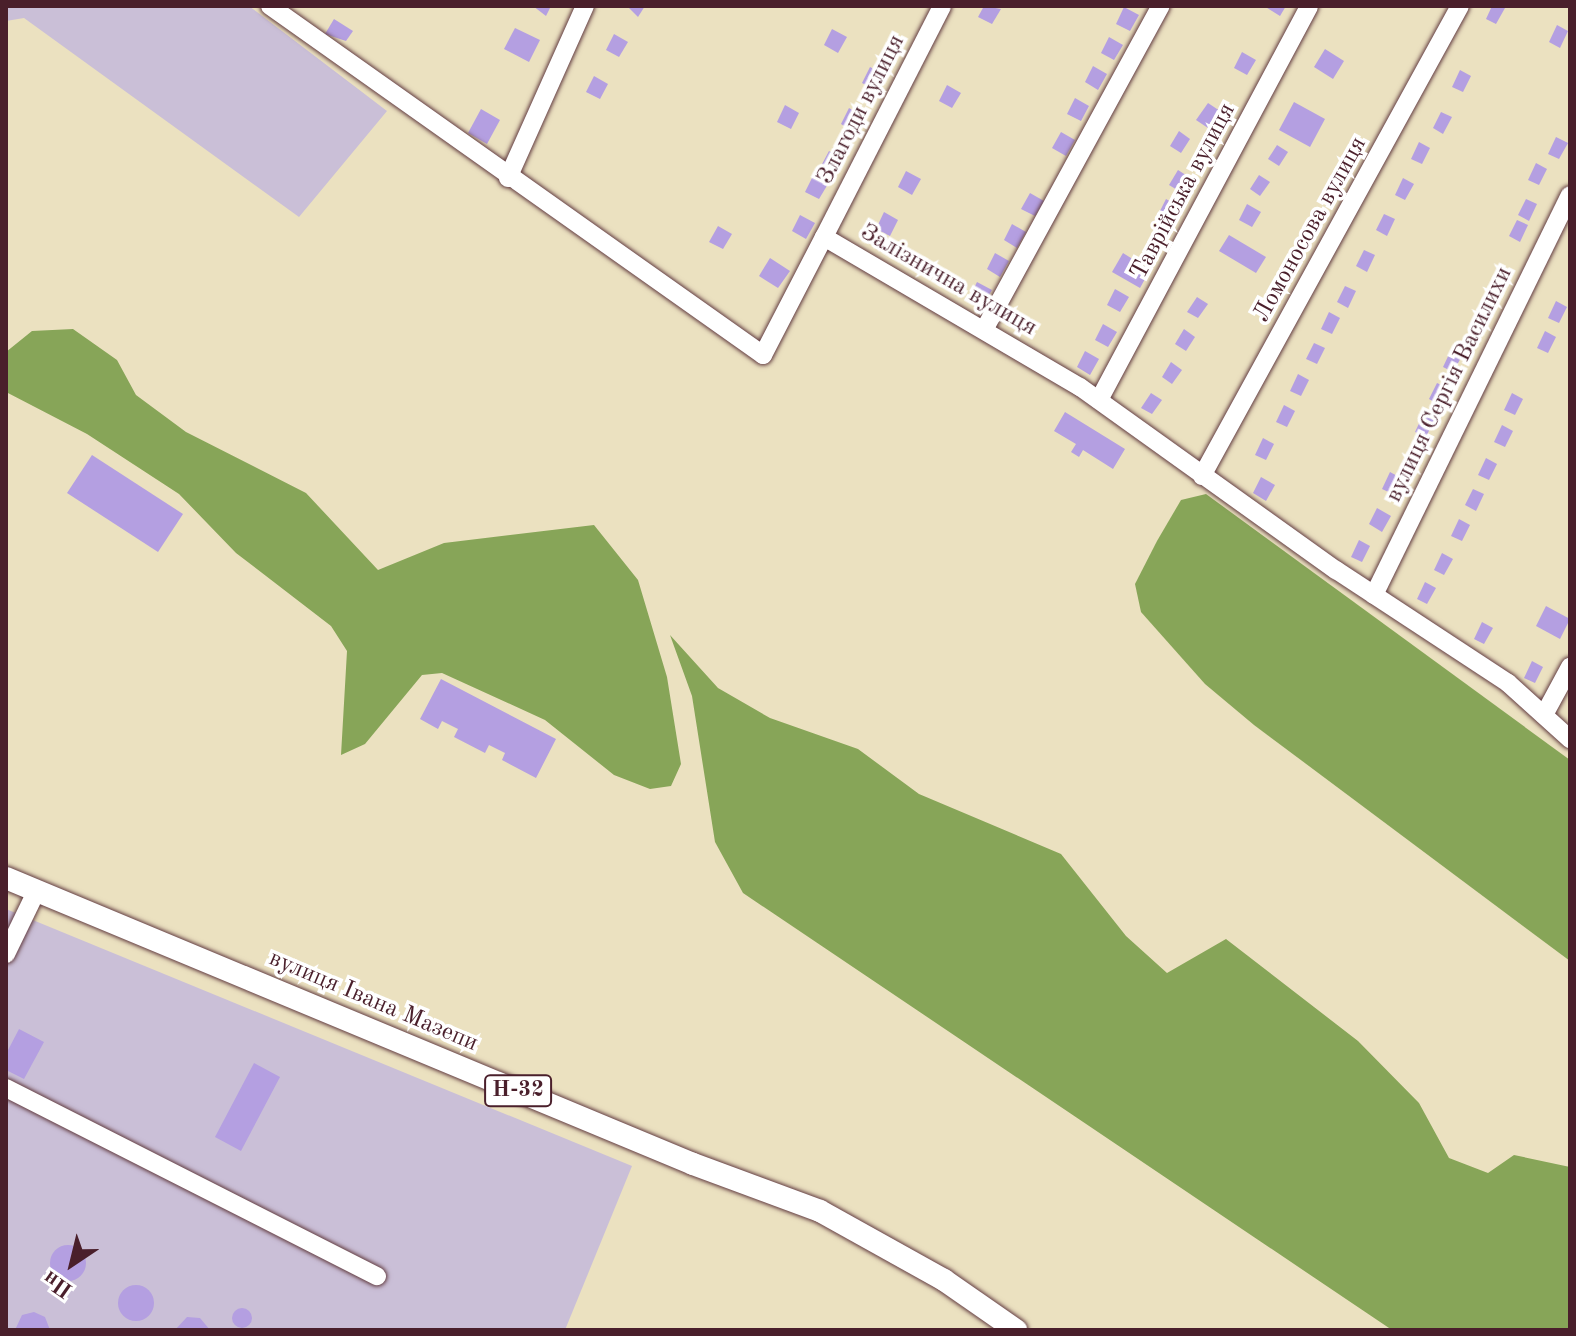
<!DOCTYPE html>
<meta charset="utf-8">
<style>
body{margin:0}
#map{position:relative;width:1576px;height:1336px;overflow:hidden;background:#ebe1c0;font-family:"Old Standard TT",serif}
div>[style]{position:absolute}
.industrial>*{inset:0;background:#cabfd7}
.forest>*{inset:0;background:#87a558}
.building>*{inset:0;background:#b49fe1}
.round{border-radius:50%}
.roads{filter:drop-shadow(0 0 2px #623c41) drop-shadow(0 0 2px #623c41)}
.minor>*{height:18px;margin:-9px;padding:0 9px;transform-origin:9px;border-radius:9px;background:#fff}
.major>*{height:22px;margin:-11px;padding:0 11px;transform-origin:11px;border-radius:11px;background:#fff}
span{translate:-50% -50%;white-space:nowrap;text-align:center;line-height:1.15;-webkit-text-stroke:7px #fff;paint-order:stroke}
.shield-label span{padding:2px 6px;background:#fff;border:2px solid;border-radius:6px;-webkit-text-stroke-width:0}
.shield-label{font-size:22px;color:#4a1f2b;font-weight:700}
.street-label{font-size:24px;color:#4a1f2b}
.frame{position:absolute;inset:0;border:8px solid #4a1f2b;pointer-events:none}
.north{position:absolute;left:32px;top:1224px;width:80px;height:80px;-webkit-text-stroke:6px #fff;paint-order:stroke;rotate:215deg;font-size:22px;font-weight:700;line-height:32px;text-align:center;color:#4a1f2b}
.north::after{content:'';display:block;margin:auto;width:28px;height:36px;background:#4a1f2b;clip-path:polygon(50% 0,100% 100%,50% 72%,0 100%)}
</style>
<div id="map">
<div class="industrial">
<i style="clip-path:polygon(6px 6px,249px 6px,387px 111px,299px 217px,24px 18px,6px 21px)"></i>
<i style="clip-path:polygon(6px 909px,632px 1166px,565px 1330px,6px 1330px)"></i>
</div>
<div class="forest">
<i style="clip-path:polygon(73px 329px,117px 360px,136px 395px,186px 432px,306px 493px,378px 570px,444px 543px,594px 525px,638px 580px,667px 677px,681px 764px,671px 786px,650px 789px,614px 775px,545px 720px,442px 673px,422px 675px,365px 744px,341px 755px,347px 651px,331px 626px,236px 553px,179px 494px,87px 434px,6px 392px,6px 352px,32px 331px)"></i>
<i style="clip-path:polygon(1206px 494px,1570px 760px,1570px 961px,1254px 725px,1205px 684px,1141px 612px,1135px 584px,1157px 541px,1181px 500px)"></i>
<i style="clip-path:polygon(670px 635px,718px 688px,770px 718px,858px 749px,919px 794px,1061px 854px,1126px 936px,1167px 973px,1226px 939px,1358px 1041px,1419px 1103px,1449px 1158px,1488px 1173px,1514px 1155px,1570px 1167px,1570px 1330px,1392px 1330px,743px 893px,715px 842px,692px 696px)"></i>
</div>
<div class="building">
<i style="clip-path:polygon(533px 6px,551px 6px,546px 16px)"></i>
<i style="clip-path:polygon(627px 6px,645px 6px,638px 17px)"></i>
<i style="clip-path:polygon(984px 6px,1001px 9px,992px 24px,978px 17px)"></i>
<i style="clip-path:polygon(1264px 6px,1286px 6px,1280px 16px)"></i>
<i style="clip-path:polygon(1492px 6px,1505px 8px,1496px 24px,1486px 19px)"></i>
<i style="clip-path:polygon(1124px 7px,1139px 15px,1130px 31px,1116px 24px)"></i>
<i style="clip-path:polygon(334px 19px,353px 31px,346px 41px,325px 34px)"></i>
<i style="clip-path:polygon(1557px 25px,1568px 31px,1560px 48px,1549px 42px)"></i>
<i style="clip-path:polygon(515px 28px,540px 40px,529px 62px,504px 49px)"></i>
<i style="clip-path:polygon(832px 29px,847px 37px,838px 53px,824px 45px)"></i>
<i style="clip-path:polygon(614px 34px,628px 42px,619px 57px,606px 50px)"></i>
<i style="clip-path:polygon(1109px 37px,1123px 45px,1114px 60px,1101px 53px)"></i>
<i style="clip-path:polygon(1325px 49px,1344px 61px,1333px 79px,1314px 67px)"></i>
<i style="clip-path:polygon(1242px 52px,1256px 60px,1247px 75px,1234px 68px)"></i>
<i style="clip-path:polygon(1093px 66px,1107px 74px,1098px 90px,1085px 82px)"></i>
<i style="clip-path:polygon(870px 67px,885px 75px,876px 90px,862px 83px)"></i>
<i style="clip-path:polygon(1460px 70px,1471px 76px,1463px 92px,1452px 87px)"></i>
<i style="clip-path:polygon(594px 76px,608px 84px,600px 99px,586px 92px)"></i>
<i style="clip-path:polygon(947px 85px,961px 93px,952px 108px,939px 101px)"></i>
<i style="clip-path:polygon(1075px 98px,1089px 106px,1081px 121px,1067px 114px)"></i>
<i style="clip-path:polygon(1294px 102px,1325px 119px,1310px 147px,1279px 130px)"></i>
<i style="clip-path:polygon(1208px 103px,1229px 117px,1217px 134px,1196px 120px)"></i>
<i style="clip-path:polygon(785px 105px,799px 113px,791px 129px,777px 122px)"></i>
<i style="clip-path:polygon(849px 108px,863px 116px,854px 132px,841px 124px)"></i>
<i style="clip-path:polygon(481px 109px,500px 120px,487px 144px,468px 133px)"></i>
<i style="clip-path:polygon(1441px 112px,1452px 117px,1443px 134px,1433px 128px)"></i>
<i style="clip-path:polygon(1179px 131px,1190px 139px,1181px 153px,1170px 146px)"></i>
<i style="clip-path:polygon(1061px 132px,1075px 140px,1066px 156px,1052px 148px)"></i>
<i style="clip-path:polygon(1556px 137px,1568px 143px,1559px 159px,1548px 154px)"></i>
<i style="clip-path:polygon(1419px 142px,1430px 148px,1422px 164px,1411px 159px)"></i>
<i style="clip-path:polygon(1277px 145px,1288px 152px,1279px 166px,1268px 159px)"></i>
<i style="clip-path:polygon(829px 151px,843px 159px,834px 174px,821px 166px)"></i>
<i style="clip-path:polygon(1536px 163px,1547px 169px,1539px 185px,1528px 180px)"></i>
<i style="clip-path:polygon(1178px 170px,1189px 177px,1179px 191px,1169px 185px)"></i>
<i style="clip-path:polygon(906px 171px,921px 179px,912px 195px,898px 187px)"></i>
<i style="clip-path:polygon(1259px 175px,1270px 182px,1260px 196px,1250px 189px)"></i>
<i style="clip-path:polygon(813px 176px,828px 184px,819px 199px,805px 192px)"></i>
<i style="clip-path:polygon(1403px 178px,1414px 184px,1405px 200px,1395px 195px)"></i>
<i style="clip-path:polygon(1030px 193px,1044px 201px,1035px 216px,1021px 209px)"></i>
<i style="clip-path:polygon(1166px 199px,1180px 207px,1171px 223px,1158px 215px)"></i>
<i style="clip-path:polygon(1526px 199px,1537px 204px,1529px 221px,1518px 215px)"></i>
<i style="clip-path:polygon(1247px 204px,1261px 212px,1252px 227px,1239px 220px)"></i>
<i style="clip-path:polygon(884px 212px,898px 220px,890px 236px,876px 229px)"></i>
<i style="clip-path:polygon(1384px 214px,1395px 219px,1387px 236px,1376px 230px)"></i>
<i style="clip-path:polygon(800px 215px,815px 223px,806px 239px,792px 231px)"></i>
<i style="clip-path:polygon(1517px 220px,1528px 225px,1520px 242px,1509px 236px)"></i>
<i style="clip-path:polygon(1012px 224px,1026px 232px,1017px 248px,1004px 240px)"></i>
<i style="clip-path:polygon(718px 226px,732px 234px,723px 249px,709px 242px)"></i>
<i style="clip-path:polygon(1229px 235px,1266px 257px,1256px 273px,1219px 251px)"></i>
<i style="clip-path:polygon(1364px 250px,1375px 255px,1367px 272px,1356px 266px)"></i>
<i style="clip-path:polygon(995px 253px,1009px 261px,1000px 277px,987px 269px)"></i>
<i style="clip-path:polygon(1123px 253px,1150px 270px,1140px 288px,1112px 272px)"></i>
<i style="clip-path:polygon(770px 258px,790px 271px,778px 288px,759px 276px)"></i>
<i style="clip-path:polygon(977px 282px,992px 290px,983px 306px,969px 298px)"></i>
<i style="clip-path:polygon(1345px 286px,1356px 291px,1348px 308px,1337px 302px)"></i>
<i style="clip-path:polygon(1115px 289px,1129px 297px,1120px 312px,1107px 305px)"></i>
<i style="clip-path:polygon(1197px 297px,1208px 304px,1198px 318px,1187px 312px)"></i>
<i style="clip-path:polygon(1556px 301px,1567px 307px,1559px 323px,1548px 318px)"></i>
<i style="clip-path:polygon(1329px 312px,1340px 318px,1332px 334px,1321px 329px)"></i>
<i style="clip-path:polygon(1103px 324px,1117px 332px,1108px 347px,1095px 340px)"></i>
<i style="clip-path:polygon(1184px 329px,1195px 337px,1186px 351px,1175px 344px)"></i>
<i style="clip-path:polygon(1545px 331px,1556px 337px,1548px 353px,1537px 348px)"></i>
<i style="clip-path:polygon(1314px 343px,1325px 348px,1317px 364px,1306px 359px)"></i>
<i style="clip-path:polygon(1451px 350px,1462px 356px,1453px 372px,1443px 367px)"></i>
<i style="clip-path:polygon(1085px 351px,1099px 359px,1090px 375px,1077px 367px)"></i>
<i style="clip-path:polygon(1171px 362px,1182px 370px,1172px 384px,1162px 377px)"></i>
<i style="clip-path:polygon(1298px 374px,1309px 380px,1301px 396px,1290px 391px)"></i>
<i style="clip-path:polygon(1437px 383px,1448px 388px,1439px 405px,1429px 399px)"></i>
<i style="clip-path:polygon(1151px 393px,1162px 400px,1152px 414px,1141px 408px)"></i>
<i style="clip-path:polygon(1512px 393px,1523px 399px,1515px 415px,1504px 410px)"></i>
<i style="clip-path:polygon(1284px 405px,1295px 411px,1287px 427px,1276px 422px)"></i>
<i style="clip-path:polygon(1065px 412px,1125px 449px,1113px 469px,1083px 450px,1079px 457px,1071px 452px,1076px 444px,1054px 431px)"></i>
<i style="clip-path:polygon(1423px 415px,1434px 420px,1426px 437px,1415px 432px)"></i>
<i style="clip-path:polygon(1502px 425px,1513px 431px,1505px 447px,1494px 442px)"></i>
<i style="clip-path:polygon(1263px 438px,1274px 444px,1266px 460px,1255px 455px)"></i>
<i style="clip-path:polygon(92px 455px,183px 514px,158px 552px,67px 493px)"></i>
<i style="clip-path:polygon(1486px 458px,1497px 464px,1489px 480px,1478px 475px)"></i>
<i style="clip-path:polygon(1390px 472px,1401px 478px,1393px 494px,1382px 489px)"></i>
<i style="clip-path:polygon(1261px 477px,1275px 485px,1266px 501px,1253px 493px)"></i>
<i style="clip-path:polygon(1473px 489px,1484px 494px,1476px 511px,1465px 505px)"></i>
<i style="clip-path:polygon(1377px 508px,1391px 516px,1382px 532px,1369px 524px)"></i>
<i style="clip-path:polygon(1459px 519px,1470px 525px,1462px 541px,1451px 536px)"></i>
<i style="clip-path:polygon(1359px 540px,1370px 546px,1362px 562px,1351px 557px)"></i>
<i style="clip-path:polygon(1442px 553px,1453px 559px,1444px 575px,1434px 570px)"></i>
<i style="clip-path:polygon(1425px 582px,1436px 588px,1427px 604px,1417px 599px)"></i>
<i style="clip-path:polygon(1546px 606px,1570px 619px,1560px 639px,1536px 626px)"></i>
<i style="clip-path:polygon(1482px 622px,1493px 628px,1484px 644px,1474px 639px)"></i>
<i style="clip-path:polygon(1532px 661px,1543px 667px,1535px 683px,1524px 678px)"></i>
<i style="clip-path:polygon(441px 679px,556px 739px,536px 778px,502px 760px,505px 753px,489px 745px,485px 753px,454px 737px,458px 729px,442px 721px,438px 729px,420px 719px)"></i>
<i style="clip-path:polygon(19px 1029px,44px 1042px,24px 1079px,6px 1070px,6px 1054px)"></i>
<i style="clip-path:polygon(254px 1063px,280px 1077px,241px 1151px,215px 1137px)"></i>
<i class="round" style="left:50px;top:1245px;width:36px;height:36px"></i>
<i class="round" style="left:118px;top:1285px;width:36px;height:36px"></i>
<i class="round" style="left:232px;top:1308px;width:20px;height:20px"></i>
<i style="clip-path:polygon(34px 1312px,45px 1317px,50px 1330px,15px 1330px,22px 1315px)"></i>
<i style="clip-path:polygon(187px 1317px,200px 1318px,210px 1330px,175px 1330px)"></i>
</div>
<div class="roads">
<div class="minor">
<i style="left:270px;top:6px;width:604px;rotate:35.3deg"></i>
<i style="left:763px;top:355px;width:133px;rotate:-62.7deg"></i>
<i style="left:824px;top:237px;width:297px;rotate:30.4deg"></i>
<i style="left:1080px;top:387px;width:315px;rotate:35.6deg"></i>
<i style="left:1336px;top:570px;width:206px;rotate:33.3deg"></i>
<i style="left:1508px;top:683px;width:84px;rotate:42.1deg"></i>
<i style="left:508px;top:178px;width:188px;rotate:-65.9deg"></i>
<i style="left:824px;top:237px;width:259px;rotate:-62.9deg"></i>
<i style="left:984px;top:330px;width:369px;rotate:-61.4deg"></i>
<i style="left:1099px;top:400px;width:446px;rotate:-61.9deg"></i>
<i style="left:1202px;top:476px;width:536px;rotate:-61.24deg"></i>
<i style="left:1374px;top:595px;width:445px;rotate:-63.9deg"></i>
<i style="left:1544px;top:715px;width:55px;rotate:-61.6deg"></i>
<i style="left:6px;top:954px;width:71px;rotate:-64.2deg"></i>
<i style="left:6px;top:1088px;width:416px;rotate:26.9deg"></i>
</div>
<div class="major">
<i style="left:6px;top:878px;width:744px;rotate:22.6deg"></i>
<i style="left:693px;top:1164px;width:135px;rotate:20.3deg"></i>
<i style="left:820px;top:1211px;width:142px;rotate:29.1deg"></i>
<i style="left:944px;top:1280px;width:88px;rotate:34.8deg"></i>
</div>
</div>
<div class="shield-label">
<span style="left:518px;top:1091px">Н-32</span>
</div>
<div class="street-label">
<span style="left:862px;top:110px;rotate:-63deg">Злагоди вулиця</span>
<span style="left:1184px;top:192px;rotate:-62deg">Таврійська вулиця</span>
<span style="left:1311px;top:230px;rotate:-61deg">Ломоносова вулиця</span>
<span style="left:948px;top:281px;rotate:30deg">Залізнична вулиця</span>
<span style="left:1450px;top:385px;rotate:-64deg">вулиця Сергія Василихи</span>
<span style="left:373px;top:1002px;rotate:23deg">вулиця Івана Мазепи</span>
</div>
<div class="frame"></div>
<div class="north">Пн</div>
</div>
